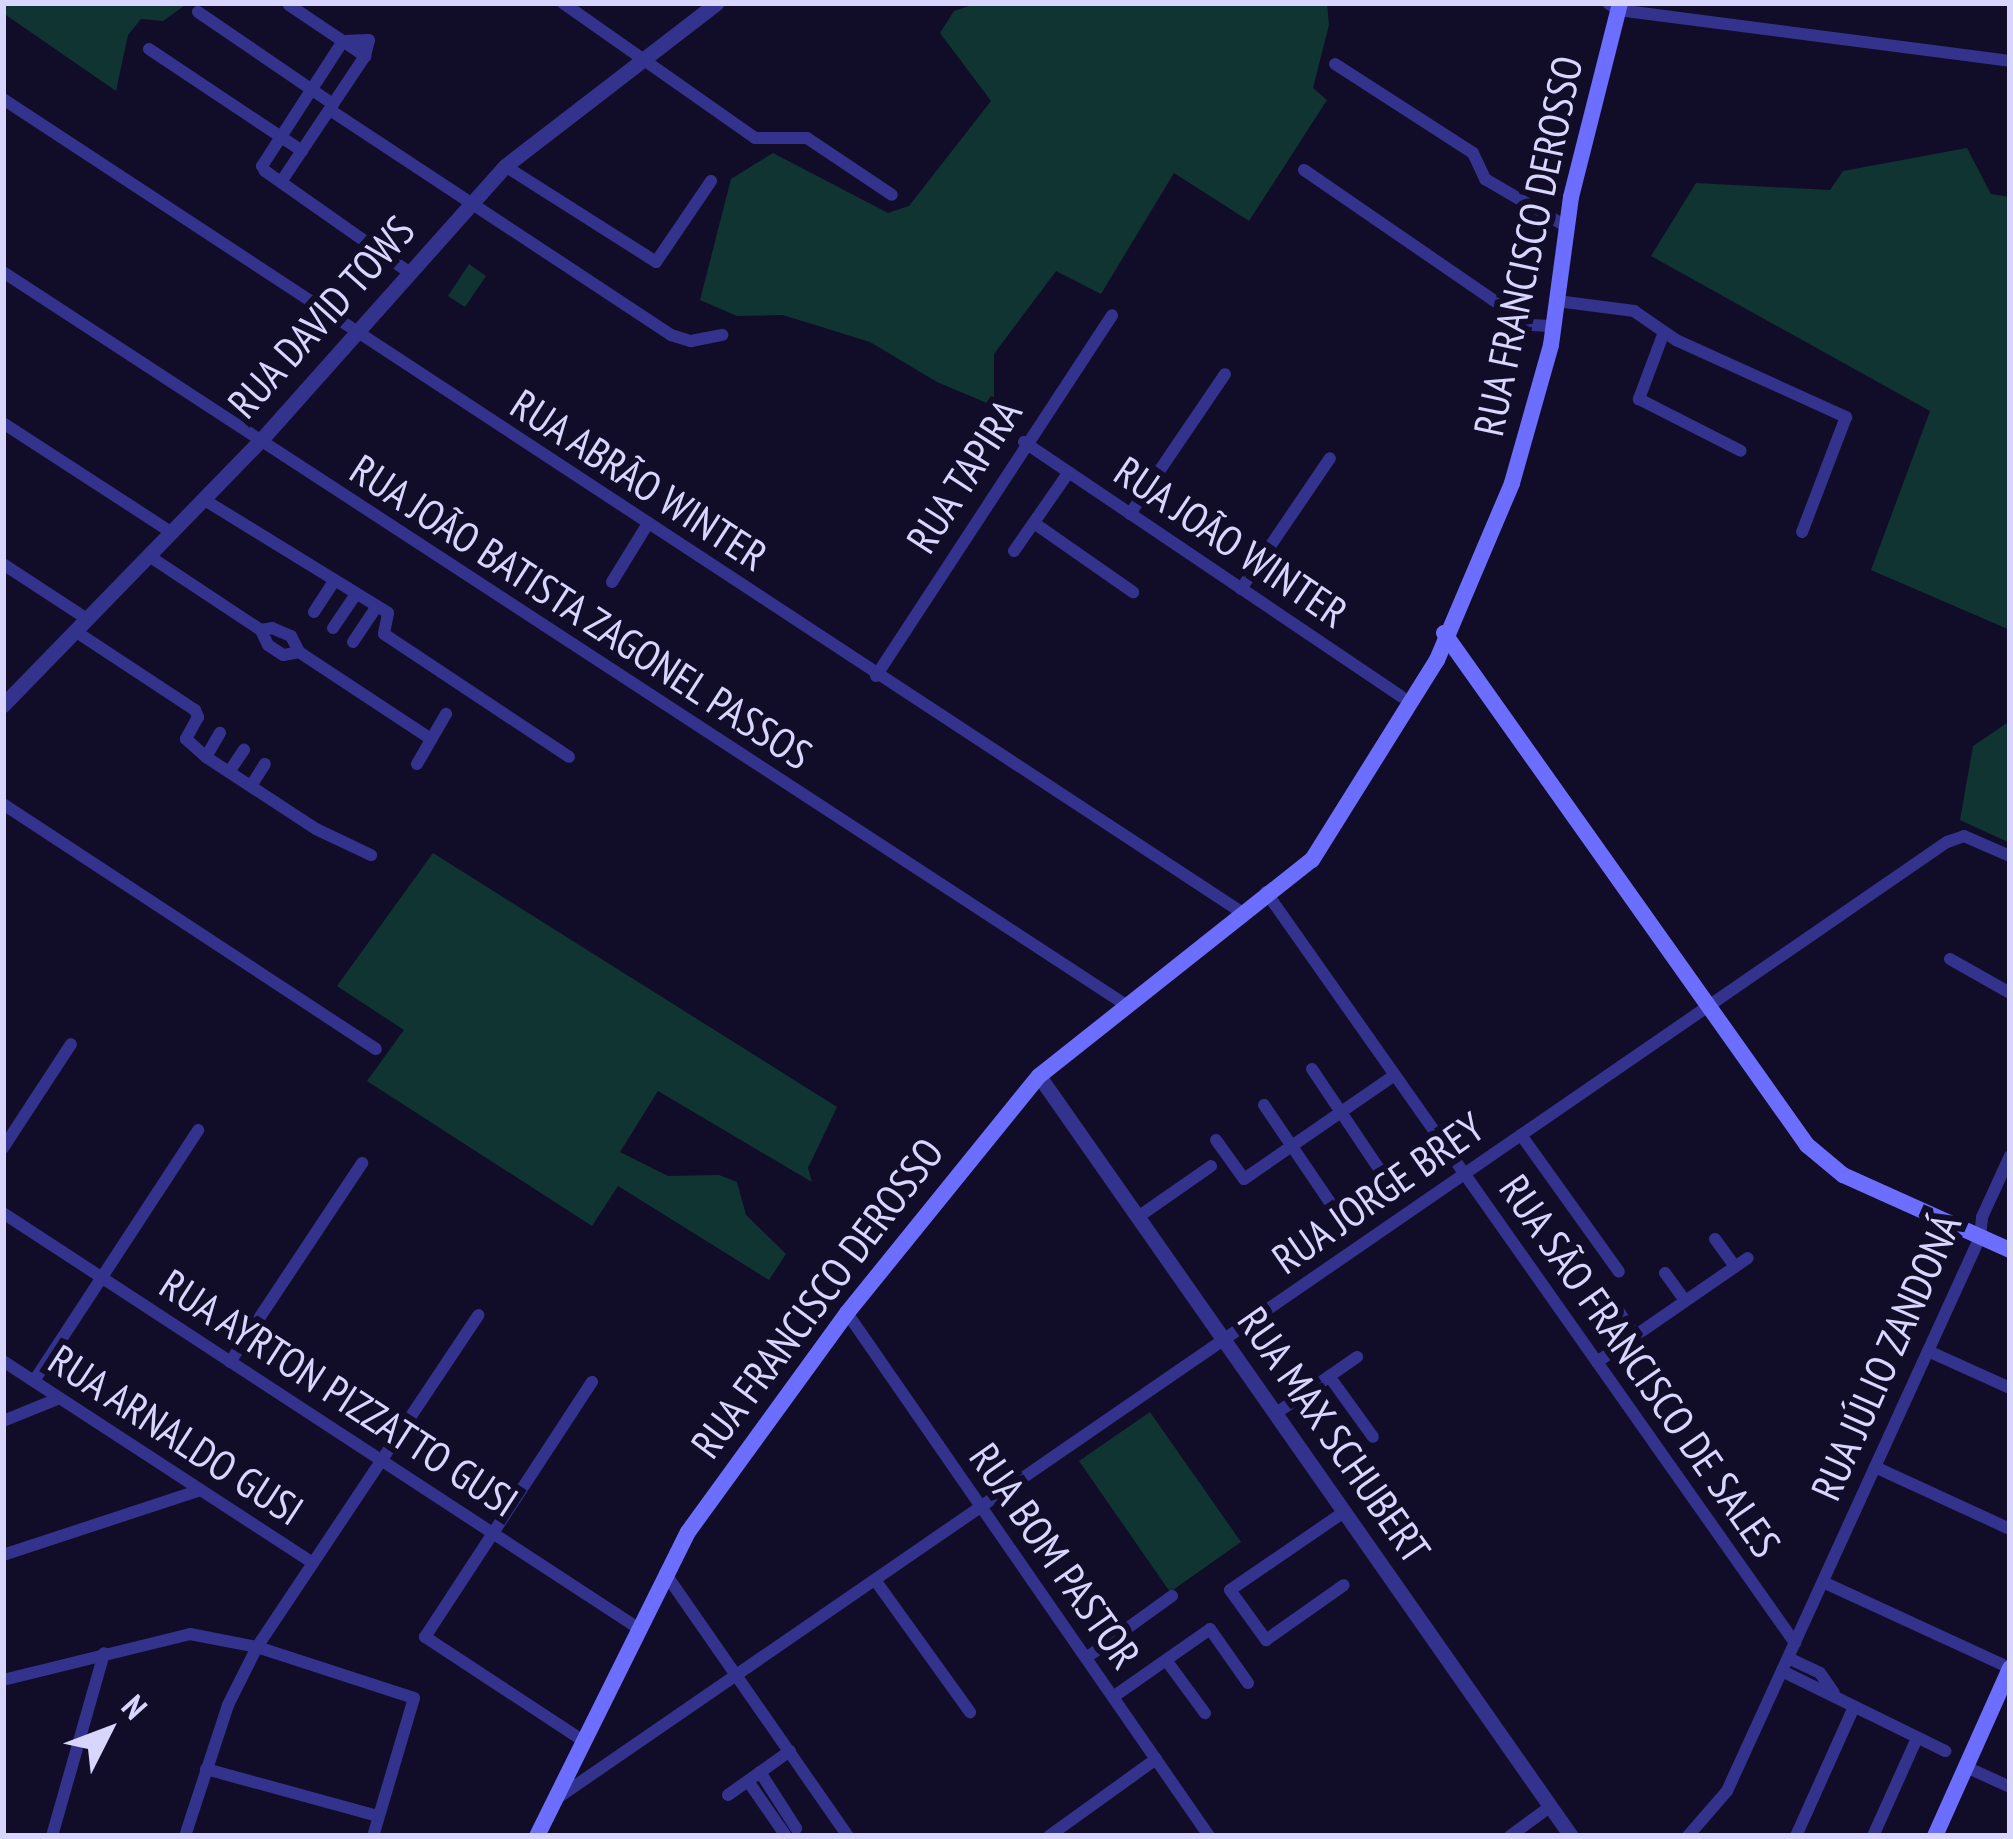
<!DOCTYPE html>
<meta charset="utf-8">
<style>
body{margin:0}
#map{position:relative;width:2013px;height:1839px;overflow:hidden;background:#110d29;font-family:"PT Sans Narrow",sans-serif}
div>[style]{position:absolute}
.green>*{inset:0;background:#0f3431}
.minor>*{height:12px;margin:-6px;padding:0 6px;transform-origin:6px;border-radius:6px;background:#33338d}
.tertiary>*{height:15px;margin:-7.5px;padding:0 7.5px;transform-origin:7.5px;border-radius:7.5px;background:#33338d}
.secondary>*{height:16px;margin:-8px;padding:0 8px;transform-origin:8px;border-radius:8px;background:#6c6eff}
span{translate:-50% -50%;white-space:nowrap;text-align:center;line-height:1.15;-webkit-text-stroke:12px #110d29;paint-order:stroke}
.street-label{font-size:42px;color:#d8d5ff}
.frame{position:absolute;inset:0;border:6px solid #d8d5ff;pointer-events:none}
.north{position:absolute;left:48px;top:1671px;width:120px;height:120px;-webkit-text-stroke:9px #110d29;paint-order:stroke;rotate:48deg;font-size:33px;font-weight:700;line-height:48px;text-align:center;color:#d8d5ff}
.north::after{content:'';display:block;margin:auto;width:42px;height:54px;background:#d8d5ff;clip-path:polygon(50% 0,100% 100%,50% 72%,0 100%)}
</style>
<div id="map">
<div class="green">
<i style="clip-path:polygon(3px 3px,188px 3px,163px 21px,141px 19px,128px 35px,116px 91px,3px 13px)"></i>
<i style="clip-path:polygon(978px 3px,1327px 3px,1329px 25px,1313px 88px,1327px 100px,1249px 221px,1174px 173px,1101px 294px,1056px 271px,994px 354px,994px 406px,937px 382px,870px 342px,783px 315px,737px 316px,700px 300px,731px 179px,773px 153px,888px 213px,909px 206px,991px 101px,940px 33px,954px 11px)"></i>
<i style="clip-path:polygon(1967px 148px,1991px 194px,2010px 197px,2010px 630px,1871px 570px,1930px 411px,1651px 256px,1696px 183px,1830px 190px,1843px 171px)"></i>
<i style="clip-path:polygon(469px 264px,486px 276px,465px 307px,448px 296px)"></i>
<i style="clip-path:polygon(2010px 721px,2010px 843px,1960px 820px,1973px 746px)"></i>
<i style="clip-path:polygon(433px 853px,837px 1107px,808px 1168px,812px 1182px,658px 1091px,620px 1152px,668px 1176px,719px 1175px,737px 1182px,746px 1215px,786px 1254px,769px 1280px,618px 1186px,592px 1226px,367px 1081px,404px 1030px,337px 986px)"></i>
<i style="clip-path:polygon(1150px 1412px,1241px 1542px,1170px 1592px,1079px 1461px)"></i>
</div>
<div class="minor">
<i style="left:563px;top:3px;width:235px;rotate:35.1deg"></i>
<i style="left:755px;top:138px;width:52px"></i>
<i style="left:807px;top:138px;width:102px;rotate:33.8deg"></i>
<i style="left:1608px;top:3px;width:12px;rotate:35deg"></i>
<i style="left:1618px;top:10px;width:395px;rotate:7.4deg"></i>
<i style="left:289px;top:5px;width:92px;rotate:33.9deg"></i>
<i style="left:198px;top:12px;width:163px;rotate:34.3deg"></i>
<i style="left:149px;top:49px;width:184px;rotate:33.7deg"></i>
<i style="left:1335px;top:64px;width:164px;rotate:32.8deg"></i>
<i style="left:1473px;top:153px;width:29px;rotate:65deg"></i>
<i style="left:1485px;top:179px;width:95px;rotate:30.3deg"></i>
<i style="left:3px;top:99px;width:1481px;rotate:33.29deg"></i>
<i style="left:330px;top:110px;width:409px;rotate:33.4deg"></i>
<i style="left:671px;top:335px;width:21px;rotate:17deg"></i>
<i style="left:691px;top:341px;width:32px;rotate:-11deg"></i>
<i style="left:505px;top:166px;width:179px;rotate:32.4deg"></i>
<i style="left:656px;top:262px;width:98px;rotate:-55.8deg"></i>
<i style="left:1304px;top:170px;width:252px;rotate:34.5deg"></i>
<i style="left:1512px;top:313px;width:23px;rotate:31deg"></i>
<i style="left:1532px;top:325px;width:22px;rotate:3deg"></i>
<i style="left:281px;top:182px;width:151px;rotate:-56.3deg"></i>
<i style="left:365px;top:56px;width:16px;rotate:-76deg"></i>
<i style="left:369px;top:40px;width:26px;rotate:178deg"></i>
<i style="left:343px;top:41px;width:149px;rotate:122.9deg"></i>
<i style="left:262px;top:166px;width:6px;rotate:59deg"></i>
<i style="left:265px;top:171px;width:177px;rotate:35.1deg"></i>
<i style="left:3px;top:272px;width:1341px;rotate:33.13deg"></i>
<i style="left:1557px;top:301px;width:78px;rotate:7.4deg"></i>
<i style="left:1634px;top:311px;width:51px;rotate:34.6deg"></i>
<i style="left:1676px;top:340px;width:187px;rotate:24.4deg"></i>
<i style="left:1846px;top:417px;width:123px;rotate:110.9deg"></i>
<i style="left:1664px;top:332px;width:72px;rotate:110.5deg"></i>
<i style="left:1639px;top:399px;width:114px;rotate:27deg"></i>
<i style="left:3px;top:423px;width:200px;rotate:33deg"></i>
<i style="left:1024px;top:442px;width:455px;rotate:34deg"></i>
<i style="left:203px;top:499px;width:217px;rotate:31.6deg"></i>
<i style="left:388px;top:613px;width:21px;rotate:101deg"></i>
<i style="left:384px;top:634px;width:222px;rotate:33.6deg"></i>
<i style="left:1130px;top:514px;width:169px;rotate:-55.8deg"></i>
<i style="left:1034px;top:523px;width:121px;rotate:34.9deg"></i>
<i style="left:1014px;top:551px;width:96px;rotate:-55.2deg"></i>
<i style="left:149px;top:556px;width:134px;rotate:33.5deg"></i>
<i style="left:3px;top:564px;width:100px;rotate:33.2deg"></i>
<i style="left:612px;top:582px;width:67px;rotate:-58.4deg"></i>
<i style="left:1241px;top:589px;width:158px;rotate:-55.8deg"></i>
<i style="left:314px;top:612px;width:38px;rotate:-57deg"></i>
<i style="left:272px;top:628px;width:21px;rotate:23deg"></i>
<i style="left:291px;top:636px;width:18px;rotate:63deg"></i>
<i style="left:299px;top:652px;width:16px;rotate:169deg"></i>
<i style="left:283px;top:655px;width:18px;rotate:-146deg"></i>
<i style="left:268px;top:645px;width:17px;rotate:-115deg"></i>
<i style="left:261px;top:630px;width:11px;rotate:-10deg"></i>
<i style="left:333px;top:628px;width:41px;rotate:-55.9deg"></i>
<i style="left:75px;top:631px;width:144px;rotate:33.4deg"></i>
<i style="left:195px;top:710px;width:8px;rotate:67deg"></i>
<i style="left:198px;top:717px;width:25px;rotate:119deg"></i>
<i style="left:186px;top:739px;width:27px;rotate:42deg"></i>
<i style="left:206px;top:757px;width:131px;rotate:33.2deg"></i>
<i style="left:316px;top:829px;width:61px;rotate:25.3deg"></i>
<i style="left:353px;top:642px;width:43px;rotate:-56.3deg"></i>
<i style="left:299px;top:652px;width:158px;rotate:33.4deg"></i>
<i style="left:876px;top:676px;width:431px;rotate:-56.8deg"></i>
<i style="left:206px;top:757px;width:28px;rotate:-60deg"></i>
<i style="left:417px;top:764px;width:58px;rotate:-59.9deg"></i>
<i style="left:229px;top:772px;width:27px;rotate:-56deg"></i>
<i style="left:251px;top:786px;width:26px;rotate:-58deg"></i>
<i style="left:3px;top:804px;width:446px;rotate:33.3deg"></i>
<i style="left:1266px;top:892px;width:919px;rotate:54.84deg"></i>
<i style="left:1950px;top:959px;width:69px;rotate:29.5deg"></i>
<i style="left:1312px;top:1069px;width:129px;rotate:56.1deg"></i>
<i style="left:1264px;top:1105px;width:127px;rotate:55.9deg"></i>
<i style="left:1521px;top:1135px;width:168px;rotate:54.4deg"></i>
<i style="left:1216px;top:1140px;width:48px;rotate:54.3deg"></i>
<i style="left:1244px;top:1179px;width:183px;rotate:-34.6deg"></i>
<i style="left:3px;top:1148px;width:124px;rotate:-56.8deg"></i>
<i style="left:3px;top:1213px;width:759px;rotate:33.17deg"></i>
<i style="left:1138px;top:1217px;width:89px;rotate:-34.9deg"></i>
<i style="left:1715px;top:1239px;width:34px;rotate:54deg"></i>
<i style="left:1665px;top:1273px;width:34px;rotate:54deg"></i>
<i style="left:1617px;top:1309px;width:33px;rotate:55deg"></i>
<i style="left:847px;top:1313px;width:636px;rotate:55.31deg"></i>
<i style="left:1928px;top:1351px;width:90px;rotate:24.3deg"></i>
<i style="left:3px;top:1361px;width:370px;rotate:33.1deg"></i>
<i style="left:230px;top:1362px;width:239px;rotate:-56.4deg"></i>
<i style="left:1597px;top:1362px;width:183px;rotate:-34.6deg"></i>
<i style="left:1329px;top:1376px;width:75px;rotate:54.2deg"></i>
<i style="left:34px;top:1381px;width:300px;rotate:-56.8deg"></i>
<i style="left:1275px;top:1414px;width:100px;rotate:-34.8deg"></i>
<i style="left:3px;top:1421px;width:61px;rotate:-22deg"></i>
<i style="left:1875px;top:1467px;width:149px;rotate:24.7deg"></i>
<i style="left:1344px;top:1512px;width:138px;rotate:145.6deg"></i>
<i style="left:1230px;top:1590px;width:62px;rotate:54.2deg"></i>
<i style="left:1266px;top:1640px;width:95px;rotate:-35.2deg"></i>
<i style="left:3px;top:1555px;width:208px;rotate:-18.2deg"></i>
<i style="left:665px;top:1573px;width:320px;rotate:55.2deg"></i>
<i style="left:875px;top:1580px;width:163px;rotate:54.3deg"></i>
<i style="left:1823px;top:1582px;width:206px;rotate:24.7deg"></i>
<i style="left:1086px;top:1658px;width:106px;rotate:-35.8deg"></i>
<i style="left:1788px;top:1658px;width:35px;rotate:25deg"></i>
<i style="left:1820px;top:1673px;width:24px;rotate:55deg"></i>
<i style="left:1166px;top:1660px;width:66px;rotate:53.7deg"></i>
<i style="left:1782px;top:1671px;width:182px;rotate:26.1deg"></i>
<i style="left:3px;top:1680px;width:193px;rotate:-13.8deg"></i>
<i style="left:190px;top:1634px;width:68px;rotate:11deg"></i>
<i style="left:257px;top:1647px;width:165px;rotate:18deg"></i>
<i style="left:414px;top:1698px;width:144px;rotate:106.5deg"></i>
<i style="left:1113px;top:1697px;width:118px;rotate:-35deg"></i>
<i style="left:1210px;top:1629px;width:66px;rotate:54.9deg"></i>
<i style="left:582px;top:1740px;width:188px;rotate:-146.7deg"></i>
<i style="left:425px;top:1637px;width:305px;rotate:-56.8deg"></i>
<i style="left:1966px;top:1767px;width:48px;rotate:24.4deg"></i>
<i style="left:206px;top:1769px;width:178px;rotate:15.3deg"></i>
<i style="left:760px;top:1772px;width:67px;rotate:57.3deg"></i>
<i style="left:748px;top:1781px;width:67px;rotate:55.4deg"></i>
<i style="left:728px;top:1795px;width:76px;rotate:-35.4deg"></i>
<i style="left:556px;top:1799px;width:1688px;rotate:-34.53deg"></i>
<i style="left:1947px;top:842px;width:18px;rotate:-19deg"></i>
<i style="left:1964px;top:836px;width:50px;rotate:23.5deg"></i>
<i style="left:52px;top:1836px;width:190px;rotate:-74.1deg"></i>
<i style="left:185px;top:1836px;width:138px;rotate:-71.8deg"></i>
<i style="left:228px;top:1705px;width:65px;rotate:-63.4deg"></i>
<i style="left:257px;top:1647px;width:399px;rotate:-56.3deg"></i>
<i style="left:1049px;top:1836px;width:132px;rotate:-35.7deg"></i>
<i style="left:1510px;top:1836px;width:51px;rotate:-36.2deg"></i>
<i style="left:1688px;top:1836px;width:60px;rotate:-49.1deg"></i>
<i style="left:1727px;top:1791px;width:609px;rotate:-65.45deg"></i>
<i style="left:1980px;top:1237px;width:20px;rotate:-84deg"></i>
<i style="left:1982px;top:1217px;width:67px;rotate:-65.3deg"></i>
<i style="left:1796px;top:1836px;width:139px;rotate:-65.8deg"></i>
<i style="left:1873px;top:1836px;width:107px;rotate:-65.8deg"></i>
</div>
<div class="tertiary">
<i style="left:3px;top:705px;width:368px;rotate:-45.8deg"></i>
<i style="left:260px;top:441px;width:368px;rotate:-48.3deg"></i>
<i style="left:505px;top:166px;width:267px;rotate:-37.6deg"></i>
<i style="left:1039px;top:1076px;width:928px;rotate:55.01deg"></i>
</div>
<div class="secondary">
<i style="left:1444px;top:633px;width:628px;rotate:54.66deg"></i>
<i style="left:1807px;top:1145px;width:47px;rotate:39.8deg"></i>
<i style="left:1843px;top:1175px;width:183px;rotate:24.2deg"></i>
<i style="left:537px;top:1836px;width:339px;rotate:-63.6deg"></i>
<i style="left:688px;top:1532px;width:271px;rotate:-54deg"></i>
<i style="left:847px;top:1313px;width:305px;rotate:-51deg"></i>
<i style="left:1039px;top:1076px;width:348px;rotate:-38.4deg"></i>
<i style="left:1312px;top:860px;width:236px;rotate:-58deg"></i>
<i style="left:1437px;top:660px;width:192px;rotate:-67deg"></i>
<i style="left:1512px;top:483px;width:143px;rotate:-74.2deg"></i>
<i style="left:1551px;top:345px;width:149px;rotate:-82.3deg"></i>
<i style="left:1571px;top:197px;width:200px;rotate:-75.8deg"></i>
<i style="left:1935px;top:1836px;width:184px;rotate:-65.9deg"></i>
</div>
<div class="street-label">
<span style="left:1528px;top:246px;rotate:-78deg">RUA FRANCISCO DEROSSO</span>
<span style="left:321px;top:317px;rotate:-48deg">RUA DAVID TOWS</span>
<span style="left:964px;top:476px;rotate:-57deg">RUA TAPIRA</span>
<span style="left:639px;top:480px;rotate:33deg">RUA ABRÃO WINTER</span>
<span style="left:1231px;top:542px;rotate:34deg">RUA JOÃO WINTER</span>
<span style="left:581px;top:612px;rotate:33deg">RUA JOÃO BATISTA ZAGONEL PASSOS</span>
<span style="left:1378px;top:1193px;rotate:-35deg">RUA JORGE BREY</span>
<span style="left:817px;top:1298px;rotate:-53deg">RUA FRANCISCO DEROSSO</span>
<span style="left:1886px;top:1357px;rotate:-66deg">RUA JÚLIO ZANDONÁ</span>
<span style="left:1640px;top:1366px;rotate:55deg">RUA SÃO FRANCISCO DE SALES</span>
<span style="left:339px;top:1393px;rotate:33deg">RUA AYRTON PIZZATTO GUSI</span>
<span style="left:176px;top:1435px;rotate:33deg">RUA ARNALDO GUSI</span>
<span style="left:1334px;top:1435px;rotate:55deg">RUA MAX SCHUBERT</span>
<span style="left:1055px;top:1556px;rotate:55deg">RUA BOM PASTOR</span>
</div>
<div class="frame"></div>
<div class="north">N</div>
</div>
